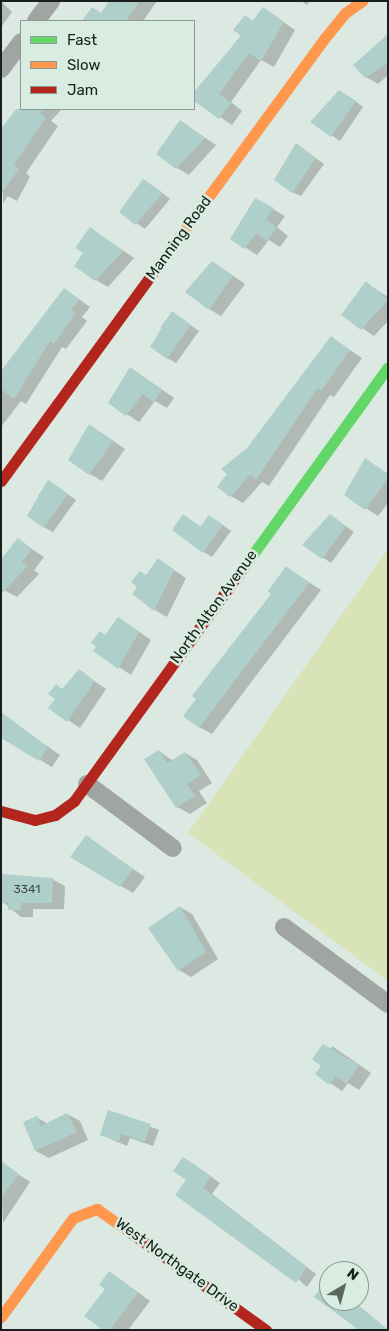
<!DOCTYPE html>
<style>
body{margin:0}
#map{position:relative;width:389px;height:1331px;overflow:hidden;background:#dce8e2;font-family:Rubik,sans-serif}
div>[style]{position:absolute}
.green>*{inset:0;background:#d8e4b8}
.shadow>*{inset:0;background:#0003}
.building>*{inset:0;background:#afcfca}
.street>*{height:18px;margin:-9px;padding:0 9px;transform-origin:9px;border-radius:9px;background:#a0a5a1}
.fast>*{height:11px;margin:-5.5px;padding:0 5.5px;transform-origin:5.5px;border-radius:5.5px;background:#63d668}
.slow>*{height:11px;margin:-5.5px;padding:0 5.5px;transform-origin:5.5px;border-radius:5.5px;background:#ff974d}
.jam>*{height:11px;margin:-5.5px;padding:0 5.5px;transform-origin:5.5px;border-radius:5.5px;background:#b3261e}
span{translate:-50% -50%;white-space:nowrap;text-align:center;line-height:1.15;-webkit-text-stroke:5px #d8ece1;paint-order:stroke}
.number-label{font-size:12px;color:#3e4b48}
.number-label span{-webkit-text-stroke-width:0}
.street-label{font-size:15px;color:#181f1c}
.frame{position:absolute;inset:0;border:2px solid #181f1c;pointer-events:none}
.legend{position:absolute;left:20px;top:20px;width:175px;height:90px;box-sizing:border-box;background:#d8ece1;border:1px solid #8b9a92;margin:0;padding:6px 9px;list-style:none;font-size:15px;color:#181f1c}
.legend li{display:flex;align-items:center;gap:10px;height:25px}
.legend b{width:25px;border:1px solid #8b9a92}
.north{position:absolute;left:319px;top:1261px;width:50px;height:50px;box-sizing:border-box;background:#d8ece1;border:1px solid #8b9a92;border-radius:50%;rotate:37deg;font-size:14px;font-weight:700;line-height:20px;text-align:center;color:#181f1c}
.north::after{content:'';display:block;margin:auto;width:18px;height:22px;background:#5d6561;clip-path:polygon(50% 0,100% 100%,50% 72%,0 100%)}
</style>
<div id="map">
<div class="green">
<i style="clip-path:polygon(388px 549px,388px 981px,188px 833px)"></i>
</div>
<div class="shadow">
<i style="clip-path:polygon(1px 1px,12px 12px,2px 26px,1px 25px)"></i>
<i style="clip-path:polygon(112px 1px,157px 1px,143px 21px,84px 20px,101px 14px)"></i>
<i style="clip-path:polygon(301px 1px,310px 1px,307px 5px)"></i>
<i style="clip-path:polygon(263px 8px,295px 30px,274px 67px,261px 60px,231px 102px,242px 111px,232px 125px,194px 100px,194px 94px)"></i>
<i style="clip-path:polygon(388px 35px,388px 75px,378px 84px,366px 77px)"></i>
<i style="clip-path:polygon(348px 96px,363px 107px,340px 141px,312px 122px)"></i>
<i style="clip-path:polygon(21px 108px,62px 109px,51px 121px,58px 126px,26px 173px,30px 177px,17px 201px,8px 196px,3px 203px,2px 130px)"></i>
<i style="clip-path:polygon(181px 122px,216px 145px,189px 175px,177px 168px)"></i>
<i style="clip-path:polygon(304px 150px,324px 164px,301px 196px,292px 192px)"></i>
<i style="clip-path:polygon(152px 185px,170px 199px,145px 229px,120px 212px)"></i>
<i style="clip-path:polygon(255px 199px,285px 216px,277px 227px,288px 236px,280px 247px,269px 240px,257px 255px,232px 239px)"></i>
<i style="clip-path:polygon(102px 236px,134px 258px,108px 287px,96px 280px)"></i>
<i style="clip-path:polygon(213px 262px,245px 284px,221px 316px,209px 309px)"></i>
<i style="clip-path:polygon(366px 283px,388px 297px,388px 321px,374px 336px,343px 315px)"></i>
<i style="clip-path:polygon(76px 297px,90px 307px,82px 317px,87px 321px,66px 349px,62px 347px,26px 404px,21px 401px,1px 427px,1px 377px)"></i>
<i style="clip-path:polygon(172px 312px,199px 331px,176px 363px,167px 358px,161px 327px)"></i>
<i style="clip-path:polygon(331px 338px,362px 358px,334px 397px,330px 395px,269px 486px,262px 482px,243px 503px,231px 496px,219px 487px,228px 473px,223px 469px,248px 448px)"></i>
<i style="clip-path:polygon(131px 368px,174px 398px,167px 408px,155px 401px,139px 422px,110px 403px)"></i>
<i style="clip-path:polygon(90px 425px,125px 449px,102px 481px,90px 474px)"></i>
<i style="clip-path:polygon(388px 474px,388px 503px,378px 516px,346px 495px)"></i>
<i style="clip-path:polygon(49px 481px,76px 500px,53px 532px,44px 527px,38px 496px)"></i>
<i style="clip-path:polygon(331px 516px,354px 532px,331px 563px,304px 545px)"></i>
<i style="clip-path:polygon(192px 521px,201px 527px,217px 521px,231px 531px,212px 557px,204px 552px)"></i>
<i style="clip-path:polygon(18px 540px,44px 557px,34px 570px,39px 574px,17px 597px,4px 590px)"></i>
<i style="clip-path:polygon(159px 560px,186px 578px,167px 617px,155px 610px,146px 576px)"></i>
<i style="clip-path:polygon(287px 568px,321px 590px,212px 734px,199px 727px)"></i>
<i style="clip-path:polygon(119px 618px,151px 640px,131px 675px,95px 651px)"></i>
<i style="clip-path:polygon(79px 671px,106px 689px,80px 728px,50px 708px)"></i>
<i style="clip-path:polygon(2px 715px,60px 755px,52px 767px,1px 737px)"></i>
<i style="clip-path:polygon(159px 751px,173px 761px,185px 753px,197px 760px,212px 783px,199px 791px,207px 803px,190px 814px,177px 807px)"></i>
<i style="clip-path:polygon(86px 837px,145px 877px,133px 893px,72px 857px)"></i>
<i style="clip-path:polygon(52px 879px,65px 886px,64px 909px,33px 909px,33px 917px,21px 917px,3px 902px)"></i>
<i style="clip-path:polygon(180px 907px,192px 914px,218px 959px,191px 977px,179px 970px)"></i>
<i style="clip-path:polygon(332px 1046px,371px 1073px,359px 1090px,348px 1083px,342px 1091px,330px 1083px,323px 1066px)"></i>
<i style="clip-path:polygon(109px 1111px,159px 1130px,153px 1146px,130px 1138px,127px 1146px,101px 1135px)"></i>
<i style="clip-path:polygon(67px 1114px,80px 1121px,88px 1140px,49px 1158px,36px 1151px,25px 1123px,36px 1117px,48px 1124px)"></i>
<i style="clip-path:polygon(3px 1164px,30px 1182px,3px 1223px,1px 1167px)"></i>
<i style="clip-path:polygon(193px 1164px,220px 1183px,212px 1194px,316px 1274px,307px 1287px,187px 1180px)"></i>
<i style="clip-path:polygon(110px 1272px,150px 1301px,128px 1330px,105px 1330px)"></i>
<i style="clip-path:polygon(329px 1284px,329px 1301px,353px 1301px,388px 1330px,361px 1330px,316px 1296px)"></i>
</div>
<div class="building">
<i style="clip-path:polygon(109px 1px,140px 1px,126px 21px,82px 21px,92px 7px,101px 13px)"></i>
<i style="clip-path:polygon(263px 7px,284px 22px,261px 61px,249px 53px,219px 94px,231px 103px,219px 119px,194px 101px,194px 92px,241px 36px,233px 30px,245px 15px,253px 21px)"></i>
<i style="clip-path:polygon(388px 34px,388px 63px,365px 78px,353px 65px)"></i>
<i style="clip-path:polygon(339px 90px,356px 101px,331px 137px,310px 122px)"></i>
<i style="clip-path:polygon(16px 109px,43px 109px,40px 113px,46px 118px,14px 165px,19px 169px,1px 194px,1px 129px)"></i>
<i style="clip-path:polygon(180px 120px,205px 138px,176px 169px,156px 154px)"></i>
<i style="clip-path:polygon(296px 143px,316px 158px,292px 193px,274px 180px)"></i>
<i style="clip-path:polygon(143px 179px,163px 193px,135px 225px,119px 212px)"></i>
<i style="clip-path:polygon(255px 198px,274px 208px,266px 219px,277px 228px,267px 241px,257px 233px,244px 249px,230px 239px)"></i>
<i style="clip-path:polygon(90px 227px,123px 251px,95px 281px,74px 266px,83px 253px,75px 248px)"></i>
<i style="clip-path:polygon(212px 261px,233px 276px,209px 310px,185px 292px)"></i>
<i style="clip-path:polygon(366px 281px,388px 300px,361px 330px,341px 315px)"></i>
<i style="clip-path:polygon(64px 288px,79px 299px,71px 310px,76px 313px,54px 344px,50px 341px,14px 399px,1px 389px,1px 371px)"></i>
<i style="clip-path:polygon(172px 311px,191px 325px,167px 359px,150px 347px)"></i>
<i style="clip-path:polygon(331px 336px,350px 350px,321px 391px,318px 388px,256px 480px,250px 475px,230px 497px,217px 487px,227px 474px,221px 469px,247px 448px)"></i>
<i style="clip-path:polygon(130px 367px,162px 390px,154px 402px,143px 394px,126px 416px,108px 403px)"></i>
<i style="clip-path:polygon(89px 424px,113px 441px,89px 475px,68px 460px)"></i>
<i style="clip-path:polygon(365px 458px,388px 474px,388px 479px,365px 510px,344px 495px)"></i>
<i style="clip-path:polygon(48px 480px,68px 494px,44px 528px,27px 516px)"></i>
<i style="clip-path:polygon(183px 514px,200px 527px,209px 515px,223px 525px,203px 553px,172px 530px)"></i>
<i style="clip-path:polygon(330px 514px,346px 526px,322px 559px,302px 545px)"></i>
<i style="clip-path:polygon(18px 538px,32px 549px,22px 562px,28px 566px,1px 594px,1px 559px)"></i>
<i style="clip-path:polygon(158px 558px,174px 570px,154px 611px,132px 594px,137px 587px,131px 582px,140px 571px,146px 575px)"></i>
<i style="clip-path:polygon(286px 566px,309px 583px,199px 728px,183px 716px,196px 699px,192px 696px,271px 594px,268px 591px)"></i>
<i style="clip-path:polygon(118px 617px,139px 632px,118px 669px,93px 651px,96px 647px,91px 643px,100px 631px,105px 635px)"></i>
<i style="clip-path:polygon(79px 669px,95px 681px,67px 722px,48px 708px,55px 699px,48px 694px,56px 684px,62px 689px)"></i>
<i style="clip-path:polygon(1px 712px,48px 747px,39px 761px,1px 738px)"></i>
<i style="clip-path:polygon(159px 750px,167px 763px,185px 752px,201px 775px,187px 784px,195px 796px,176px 808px,144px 759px)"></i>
<i style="clip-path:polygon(86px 835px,133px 869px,120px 887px,70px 857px)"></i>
<i style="clip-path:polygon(2px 874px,53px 878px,52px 903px,21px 903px,21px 910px,8px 910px,8px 902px,2px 903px)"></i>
<i style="clip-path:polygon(180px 906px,206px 952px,178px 971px,148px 928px)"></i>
<i style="clip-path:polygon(323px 1044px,359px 1065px,346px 1084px,336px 1076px,329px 1085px,315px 1074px,321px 1066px,312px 1059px)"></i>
<i style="clip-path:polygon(108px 1110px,151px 1124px,145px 1142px,121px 1134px,119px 1142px,100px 1135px)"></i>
<i style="clip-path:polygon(67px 1113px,77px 1132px,35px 1151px,23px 1122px,37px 1116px,41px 1126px)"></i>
<i style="clip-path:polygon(183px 1157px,211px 1176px,203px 1188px,307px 1267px,296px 1283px,175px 1195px,186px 1180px,173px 1171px)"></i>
<i style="clip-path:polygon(1px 1161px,19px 1174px,1px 1198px)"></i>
<i style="clip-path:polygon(109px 1271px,138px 1293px,110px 1330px,103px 1330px,84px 1316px,105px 1289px,99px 1285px)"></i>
<i style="clip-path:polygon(329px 1276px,329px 1301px,353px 1301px,388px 1330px,359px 1330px,314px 1297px)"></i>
</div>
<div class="street">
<i style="left:36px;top:21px;width:25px;rotate:-53deg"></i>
<i style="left:1px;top:69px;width:34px;rotate:-53deg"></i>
<i style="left:87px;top:784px;width:107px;rotate:36.7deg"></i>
<i style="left:284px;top:927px;width:129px;rotate:36.5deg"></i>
</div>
<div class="fast">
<i style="left:248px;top:561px;width:239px;rotate:-54.2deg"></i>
</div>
<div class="slow">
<i style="left:160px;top:263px;width:278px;rotate:-53.8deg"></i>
<i style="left:324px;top:39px;width:33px;rotate:-51deg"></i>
<i style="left:345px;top:13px;width:21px;rotate:-35deg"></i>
<i style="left:1px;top:1317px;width:122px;rotate:-54deg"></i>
<i style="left:73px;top:1218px;width:26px;rotate:-21deg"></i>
<i style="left:97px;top:1209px;width:40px;rotate:34.9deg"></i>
</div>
<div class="jam">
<i style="left:1px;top:481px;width:270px;rotate:-53.9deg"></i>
<i style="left:1px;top:811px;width:35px;rotate:15deg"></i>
<i style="left:35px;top:820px;width:21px;rotate:-14deg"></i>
<i style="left:55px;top:815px;width:24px;rotate:-36deg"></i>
<i style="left:74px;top:801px;width:296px;rotate:-54.1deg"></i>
<i style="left:130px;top:1232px;width:168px;rotate:35.8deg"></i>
</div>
<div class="number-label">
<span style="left:27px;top:890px">3341</span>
</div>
<div class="street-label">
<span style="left:179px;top:238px;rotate:-54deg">Manning Road</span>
<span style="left:214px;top:607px;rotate:-54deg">North Alton Avenue</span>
<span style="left:177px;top:1265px;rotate:36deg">West Northgate Drive</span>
</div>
<div class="frame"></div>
<ul class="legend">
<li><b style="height:6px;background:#63d668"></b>Fast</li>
<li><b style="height:6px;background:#ff974d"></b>Slow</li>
<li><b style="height:6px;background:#b3261e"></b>Jam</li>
</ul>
<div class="north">N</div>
</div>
